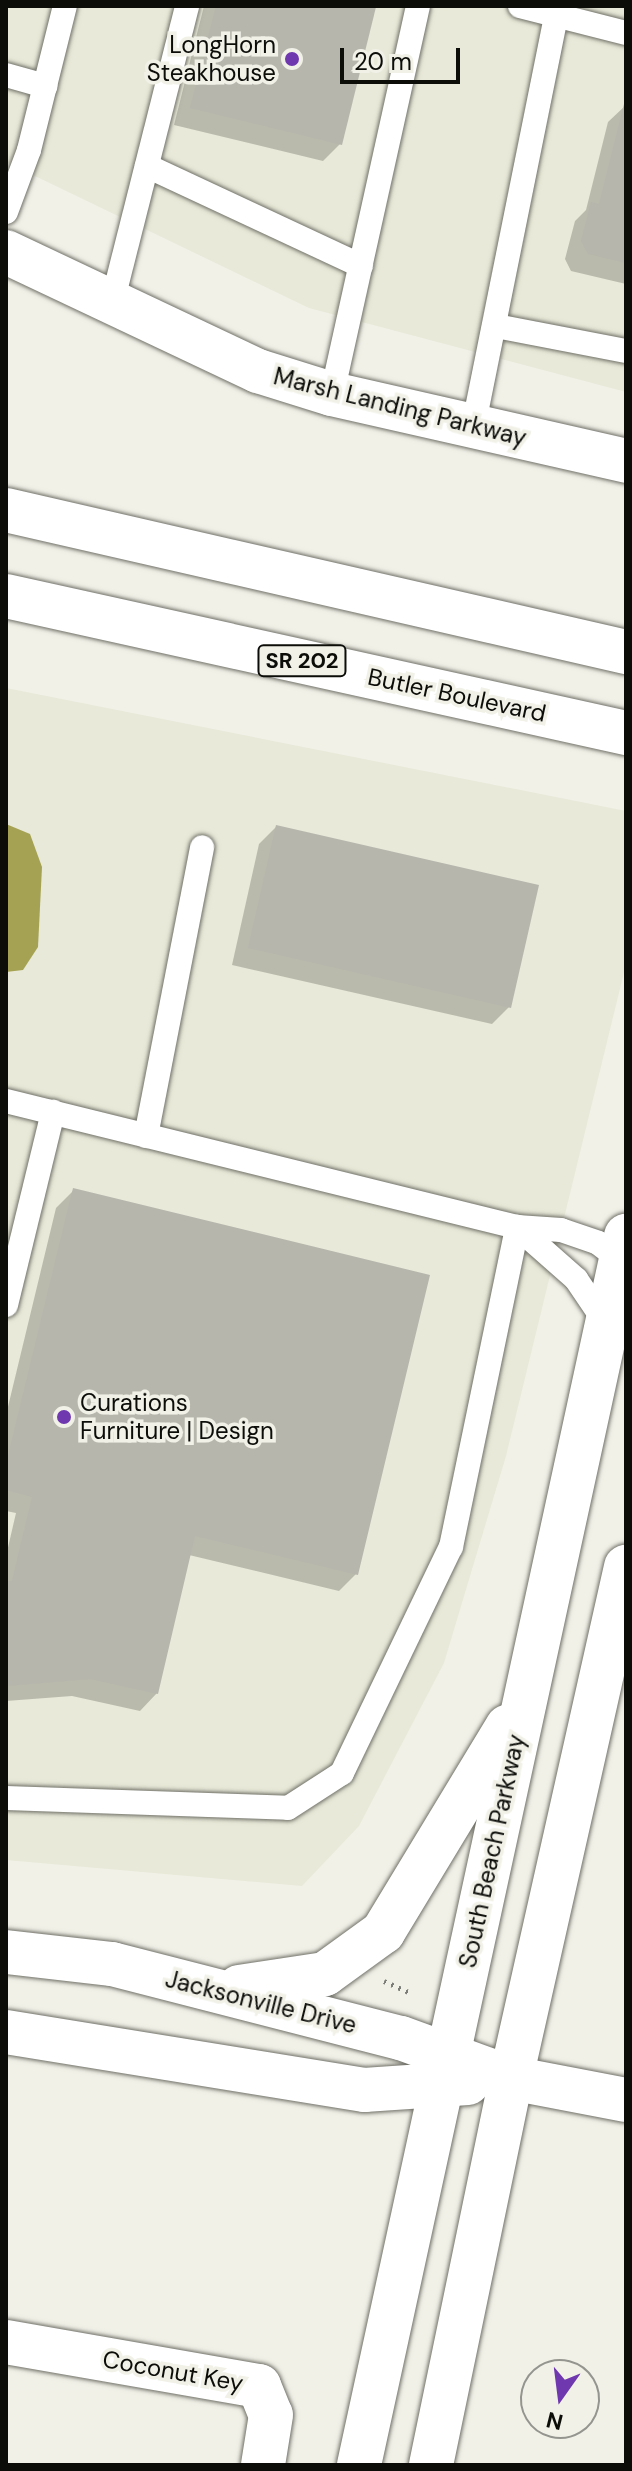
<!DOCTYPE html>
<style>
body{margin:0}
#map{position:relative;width:632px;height:2471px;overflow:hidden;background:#f1f1e8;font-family:"DM Sans",sans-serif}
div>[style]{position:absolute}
.built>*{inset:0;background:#e8e9d8}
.water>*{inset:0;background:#a5a353}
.shadow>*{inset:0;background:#0003}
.building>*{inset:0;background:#b6b6ad}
.path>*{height:5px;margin-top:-2.5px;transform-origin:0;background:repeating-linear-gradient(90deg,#7d7d77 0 2px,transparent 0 8px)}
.roads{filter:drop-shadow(0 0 2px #707068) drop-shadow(0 0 2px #707068)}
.service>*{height:24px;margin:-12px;padding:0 12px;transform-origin:12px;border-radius:12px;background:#fff}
.minor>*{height:44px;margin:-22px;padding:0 22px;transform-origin:22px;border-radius:22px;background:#fff}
.tertiary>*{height:44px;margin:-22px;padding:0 22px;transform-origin:22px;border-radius:22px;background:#fff}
.motorway>*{height:44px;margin:-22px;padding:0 22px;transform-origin:22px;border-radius:22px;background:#fff}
.dots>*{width:22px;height:22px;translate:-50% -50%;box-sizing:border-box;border:4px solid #f1f1e8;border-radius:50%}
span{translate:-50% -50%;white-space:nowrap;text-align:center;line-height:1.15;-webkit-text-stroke:7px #f1f1e8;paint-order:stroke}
.shield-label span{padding:2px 6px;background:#f1f1e8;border:2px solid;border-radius:6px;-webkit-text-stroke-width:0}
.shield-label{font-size:22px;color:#0c0c09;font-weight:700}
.poi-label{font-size:24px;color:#0c0c09}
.right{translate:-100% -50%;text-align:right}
.left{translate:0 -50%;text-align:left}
.street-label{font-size:24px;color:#0c0c09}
.frame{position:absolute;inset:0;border:8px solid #0c0c09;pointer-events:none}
.north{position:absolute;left:520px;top:2359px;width:80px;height:80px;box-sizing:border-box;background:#f1f1e8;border:2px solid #95958f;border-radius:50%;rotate:194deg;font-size:22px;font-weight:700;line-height:32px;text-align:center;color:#0c0c09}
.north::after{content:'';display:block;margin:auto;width:28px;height:36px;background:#6f38af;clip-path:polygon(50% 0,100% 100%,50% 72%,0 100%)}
.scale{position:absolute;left:340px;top:48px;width:120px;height:36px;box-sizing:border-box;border:4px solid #0c0c09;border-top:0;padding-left:10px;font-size:24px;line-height:28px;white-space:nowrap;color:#0c0c09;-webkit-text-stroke:6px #f1f1e8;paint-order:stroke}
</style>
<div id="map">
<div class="built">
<i style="clip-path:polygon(6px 6px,626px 6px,626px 392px,309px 308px,6px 162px)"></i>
<i style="clip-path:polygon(6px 688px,626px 811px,626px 964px,506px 1456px,444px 1663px,359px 1826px,302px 1886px,6px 1860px)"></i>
</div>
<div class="water">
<i style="clip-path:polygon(6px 824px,30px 834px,42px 867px,38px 947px,23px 970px,6px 972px)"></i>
</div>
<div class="shadow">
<i style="clip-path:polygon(204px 6px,374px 9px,340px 144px,323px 161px,174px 125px)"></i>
<i style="clip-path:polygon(626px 105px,626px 284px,571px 271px,565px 259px,575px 221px,586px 210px,608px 122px)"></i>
<i style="clip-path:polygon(276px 827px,509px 1007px,492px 1024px,232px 965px,259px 844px)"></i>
<i style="clip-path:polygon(73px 1191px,356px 1574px,339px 1591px,189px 1555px,157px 1693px,140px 1711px,72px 1696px,6px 1701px,6px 1556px,16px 1513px,6px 1511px,6px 1415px,56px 1208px)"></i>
</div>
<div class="building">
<i style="clip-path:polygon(216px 6px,376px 7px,342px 145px,190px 108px)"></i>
<i style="clip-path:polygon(625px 100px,626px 100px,626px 263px,588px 254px,581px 241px,591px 202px,599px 204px)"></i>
<i style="clip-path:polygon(276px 825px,539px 885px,511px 1008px,248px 948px)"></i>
<i style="clip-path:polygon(73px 1188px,430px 1275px,358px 1575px,195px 1536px,158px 1694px,90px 1679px,6px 1686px,6px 1581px,12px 1581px,32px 1497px,6px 1490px,6px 1464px)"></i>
</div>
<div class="path">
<i style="left:384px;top:1981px;width:27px;rotate:24deg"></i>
</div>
<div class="roads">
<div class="service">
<i style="left:520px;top:6px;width:109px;rotate:14.3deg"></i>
<i style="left:6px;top:75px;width:41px;rotate:15.8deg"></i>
<i style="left:147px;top:166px;width:236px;rotate:25deg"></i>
<i style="left:6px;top:212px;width:66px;rotate:-69.6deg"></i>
<i style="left:29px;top:150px;width:148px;rotate:-76deg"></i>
<i style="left:112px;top:303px;width:306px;rotate:-75.8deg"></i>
<i style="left:496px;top:326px;width:132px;rotate:10.9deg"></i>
<i style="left:332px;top:394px;width:397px;rotate:-77.5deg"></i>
<i style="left:473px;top:428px;width:420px;rotate:-78.6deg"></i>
<i style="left:6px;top:1101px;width:526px;rotate:13.85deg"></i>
<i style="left:517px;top:1227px;width:44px;rotate:3.9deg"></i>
<i style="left:561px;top:1230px;width:39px;rotate:19deg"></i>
<i style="left:598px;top:1243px;width:35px;rotate:37deg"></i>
<i style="left:146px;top:1136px;width:294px;rotate:-79deg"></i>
<i style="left:517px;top:1227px;width:79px;rotate:41.4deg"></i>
<i style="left:576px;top:1279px;width:55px;rotate:56deg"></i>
<i style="left:6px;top:1305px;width:199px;rotate:-76.3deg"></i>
<i style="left:6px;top:1798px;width:282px;rotate:2deg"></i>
<i style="left:288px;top:1808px;width:64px;rotate:-32.9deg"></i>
<i style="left:342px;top:1773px;width:251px;rotate:-64.3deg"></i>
<i style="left:451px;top:1547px;width:327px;rotate:-78.3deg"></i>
</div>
<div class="minor">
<i style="left:511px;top:2078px;width:117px;rotate:10.8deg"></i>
<i style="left:6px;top:2342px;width:257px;rotate:9.9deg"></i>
<i style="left:259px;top:2386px;width:31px;rotate:68deg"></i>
<i style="left:271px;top:2415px;width:51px;rotate:99.1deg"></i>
</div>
<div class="tertiary">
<i style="left:6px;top:252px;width:279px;rotate:25.3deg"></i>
<i style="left:258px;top:371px;width:77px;rotate:17.3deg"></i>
<i style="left:332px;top:394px;width:302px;rotate:12.8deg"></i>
<i style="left:6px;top:1952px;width:107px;rotate:6.5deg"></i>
<i style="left:112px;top:1964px;width:298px;rotate:14.4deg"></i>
<i style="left:401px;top:2038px;width:117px;rotate:20deg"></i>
<i style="left:239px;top:1987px;width:87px;rotate:-8.6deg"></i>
<i style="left:325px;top:1974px;width:72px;rotate:-35.9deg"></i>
<i style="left:383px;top:1932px;width:240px;rotate:-58.8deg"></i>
<i style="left:6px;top:2032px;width:363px;rotate:9.2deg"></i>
<i style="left:364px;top:2090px;width:104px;rotate:-3.9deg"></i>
<i style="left:359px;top:2465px;width:1258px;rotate:-77.74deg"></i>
<i style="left:431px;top:2465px;width:395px;rotate:-78.3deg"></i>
<i style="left:511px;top:2078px;width:524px;rotate:-77.32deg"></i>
</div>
<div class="motorway">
<i style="left:6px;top:510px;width:636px;rotate:12.9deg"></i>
<i style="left:6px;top:596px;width:635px;rotate:12.46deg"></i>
</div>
</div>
<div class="dots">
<i style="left:292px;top:59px;background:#6f38af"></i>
<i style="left:64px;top:1417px;background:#6f38af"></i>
</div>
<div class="shield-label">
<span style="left:302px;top:661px">SR 202</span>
</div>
<div class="poi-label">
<span class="right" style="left:276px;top:59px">LongHorn<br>Steakhouse</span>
<span class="left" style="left:80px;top:1417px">Curations<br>Furniture | Design</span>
</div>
<div class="street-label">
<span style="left:400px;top:407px;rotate:14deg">Marsh Landing Parkway</span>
<span style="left:457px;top:695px;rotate:12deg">Butler Boulevard</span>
<span style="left:492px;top:1851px;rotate:-78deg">South Beach Parkway</span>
<span style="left:261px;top:2002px;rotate:14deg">Jacksonville Drive</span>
<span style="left:173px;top:2371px;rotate:10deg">Coconut Key</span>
</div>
<div class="frame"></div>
<div class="north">N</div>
<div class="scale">20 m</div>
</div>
